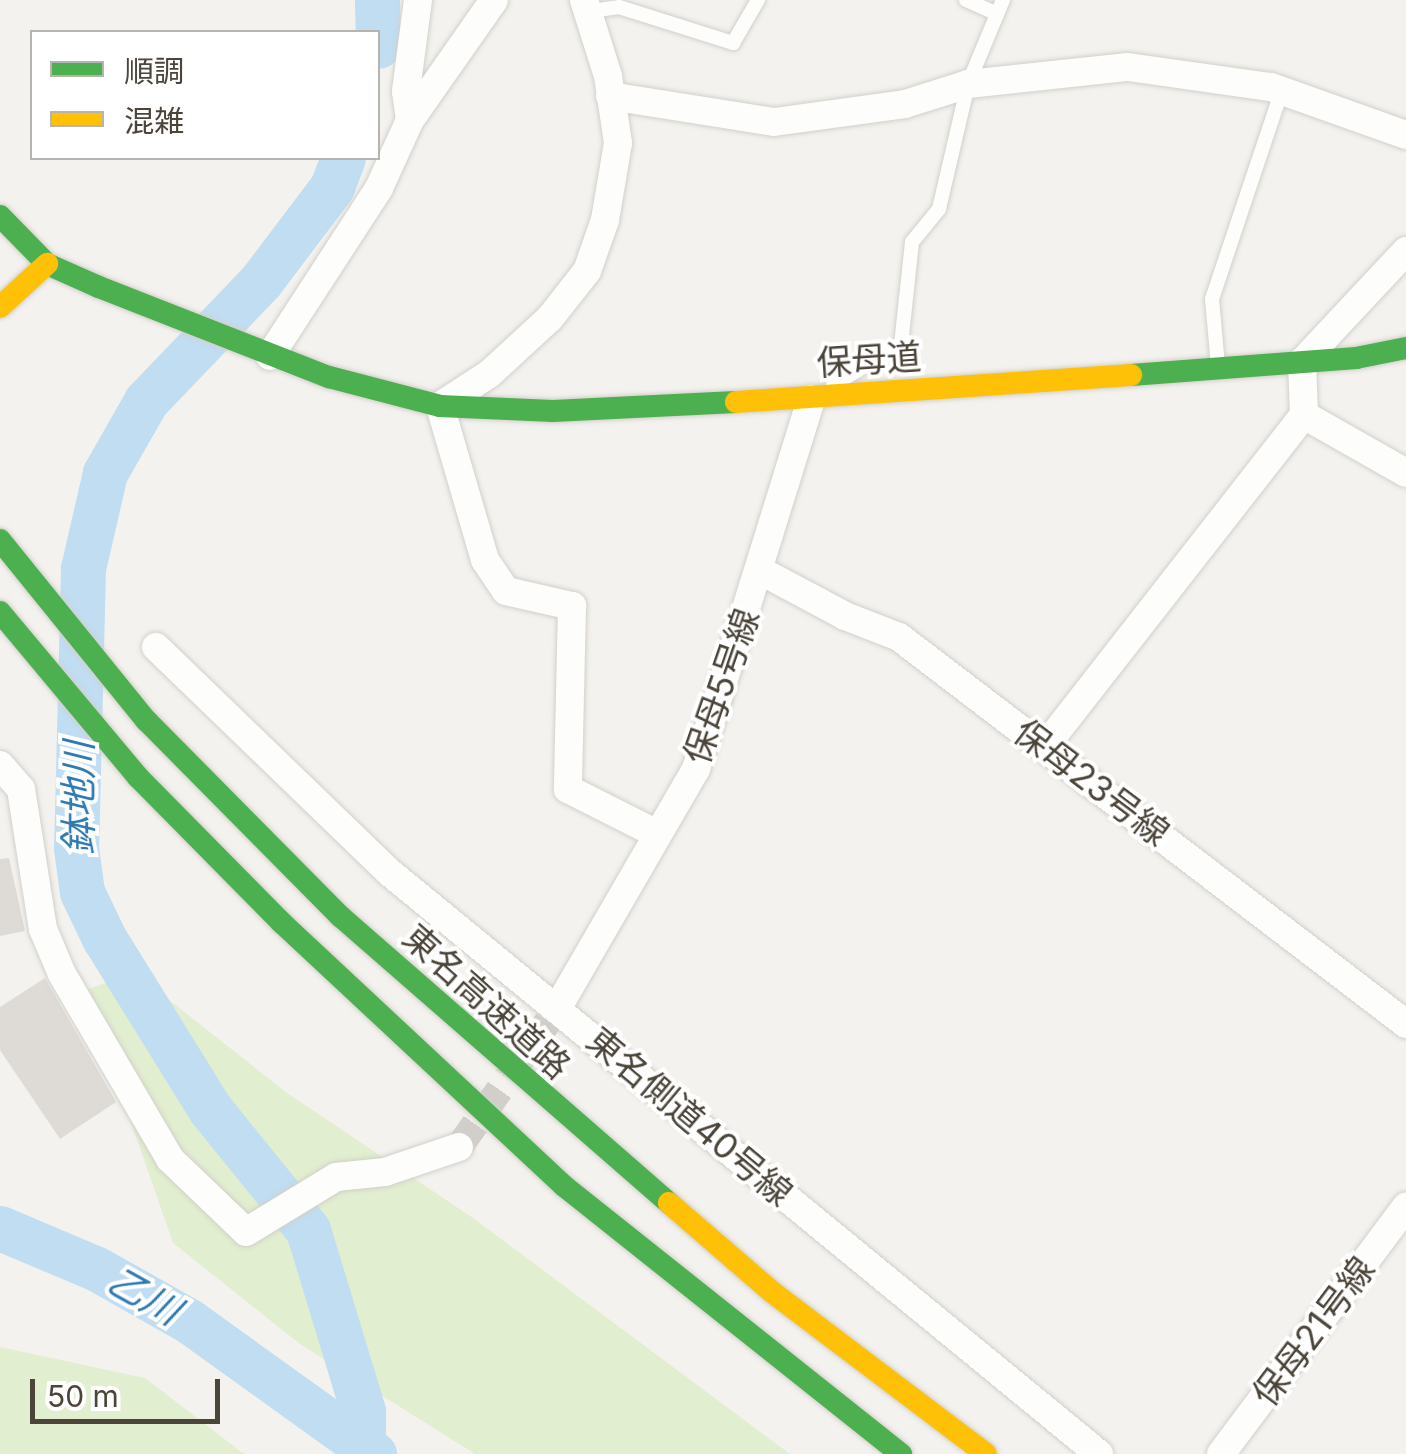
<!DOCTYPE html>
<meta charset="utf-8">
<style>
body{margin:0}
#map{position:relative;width:1406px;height:1454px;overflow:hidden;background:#f4f2ee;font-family:Inter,"Noto Sans JP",sans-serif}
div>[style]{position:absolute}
.green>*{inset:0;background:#e1eecf}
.river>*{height:45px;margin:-22.5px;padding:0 22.5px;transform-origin:22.5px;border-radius:22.5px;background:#c0ddf1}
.building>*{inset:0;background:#dedbd6}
.street-tunnel>*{height:28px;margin-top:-14px;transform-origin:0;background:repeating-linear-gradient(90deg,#d2cfca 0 28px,transparent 0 42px)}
.roads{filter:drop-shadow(0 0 2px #d2d0cb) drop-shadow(0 0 2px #d2d0cb)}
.lane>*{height:14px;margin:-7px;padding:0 7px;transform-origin:7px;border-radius:7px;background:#fdfdfc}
.street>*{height:28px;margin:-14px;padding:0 14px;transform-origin:14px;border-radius:14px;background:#fdfdfc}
.fast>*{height:22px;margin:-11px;padding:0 11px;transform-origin:11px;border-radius:11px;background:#4caf50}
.slow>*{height:22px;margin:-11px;padding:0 11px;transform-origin:11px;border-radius:11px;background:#ffc107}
span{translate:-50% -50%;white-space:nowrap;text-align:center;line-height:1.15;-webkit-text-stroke:8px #fff;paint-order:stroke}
.street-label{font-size:35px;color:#4b4439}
.water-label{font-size:38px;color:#2e7ab2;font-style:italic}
.legend{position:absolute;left:30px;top:30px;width:350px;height:130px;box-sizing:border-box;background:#fff;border:2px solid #b7b4b0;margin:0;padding:12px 18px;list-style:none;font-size:30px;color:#4b4439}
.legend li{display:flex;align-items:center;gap:20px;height:50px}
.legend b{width:50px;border:2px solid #b7b4b0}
.scale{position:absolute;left:30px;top:1379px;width:190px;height:45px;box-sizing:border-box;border:5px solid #4b4439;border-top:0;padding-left:12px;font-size:30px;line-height:35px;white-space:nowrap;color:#4b4439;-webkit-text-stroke:8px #fff;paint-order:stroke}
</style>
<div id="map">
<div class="green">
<i style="clip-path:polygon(135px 973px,287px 1093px,473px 1218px,790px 1454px,475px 1454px,300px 1344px,173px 1243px,85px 990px)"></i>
<i style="clip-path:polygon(0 1347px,145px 1378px,244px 1454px,0 1454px)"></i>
</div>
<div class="river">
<i style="left:377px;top:0;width:46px;rotate:88.8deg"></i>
<i style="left:343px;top:158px;width:31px;rotate:111deg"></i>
<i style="left:332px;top:187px;width:118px;rotate:127.1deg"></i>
<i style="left:261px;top:281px;width:166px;rotate:133.8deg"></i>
<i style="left:146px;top:401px;width:83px;rotate:119.7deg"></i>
<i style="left:105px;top:473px;width:98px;rotate:103deg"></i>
<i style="left:83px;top:568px;width:280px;rotate:91.4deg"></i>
<i style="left:76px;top:848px;width:44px;rotate:82.2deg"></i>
<i style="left:82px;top:892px;width:51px;rotate:64.4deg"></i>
<i style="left:104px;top:938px;width:201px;rotate:58.2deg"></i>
<i style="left:210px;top:1109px;width:156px;rotate:51deg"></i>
<i style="left:308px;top:1230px;width:189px;rotate:73.1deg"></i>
<i style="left:363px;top:1411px;width:35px;rotate:90deg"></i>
<i style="left:0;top:1228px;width:105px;rotate:22.9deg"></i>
<i style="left:97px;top:1269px;width:106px;rotate:29.5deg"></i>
<i style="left:189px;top:1321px;width:228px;rotate:35.7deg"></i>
</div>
<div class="building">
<i style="clip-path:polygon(9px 858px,25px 931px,0 936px,0 859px)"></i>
<i style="clip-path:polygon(45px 978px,116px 1102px,60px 1139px,0 1050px,0 1007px)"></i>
</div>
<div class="street-tunnel">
<i style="left:459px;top:1147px;width:171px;rotate:-54.7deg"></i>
</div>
<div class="roads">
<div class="lane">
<i style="left:966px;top:0;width:34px;rotate:24deg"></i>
<i style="left:591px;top:11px;width:28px;rotate:-8deg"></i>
<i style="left:619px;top:7px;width:120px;rotate:17.5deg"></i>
<i style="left:733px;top:43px;width:50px;rotate:-59.8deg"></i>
<i style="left:1218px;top:366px;width:67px;rotate:-95.1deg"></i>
<i style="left:1212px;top:299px;width:220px;rotate:-71.5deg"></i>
<i style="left:833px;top:385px;width:79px;rotate:-30.5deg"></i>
<i style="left:901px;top:345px;width:104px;rotate:-83.9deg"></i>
<i style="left:912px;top:242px;width:43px;rotate:-50.7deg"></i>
<i style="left:939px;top:209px;width:128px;rotate:-76.9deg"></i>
<i style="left:968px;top:84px;width:91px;rotate:-67.4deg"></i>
</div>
<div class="street">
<i style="left:584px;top:0;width:80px;rotate:72.5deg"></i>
<i style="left:608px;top:76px;width:68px;rotate:81.5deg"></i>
<i style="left:618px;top:143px;width:78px;rotate:99.6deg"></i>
<i style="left:605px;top:220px;width:54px;rotate:109.4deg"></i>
<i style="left:587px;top:271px;width:60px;rotate:128.2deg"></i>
<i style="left:550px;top:318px;width:83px;rotate:137.4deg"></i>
<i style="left:489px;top:374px;width:59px;rotate:146.9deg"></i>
<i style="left:440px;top:406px;width:160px;rotate:73.7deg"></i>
<i style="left:485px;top:560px;width:37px;rotate:56deg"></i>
<i style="left:506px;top:591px;width:68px;rotate:12.8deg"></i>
<i style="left:572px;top:606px;width:183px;rotate:91.3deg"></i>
<i style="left:568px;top:789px;width:97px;rotate:26.8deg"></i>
<i style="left:610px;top:96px;width:166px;rotate:9deg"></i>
<i style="left:774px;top:122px;width:132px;rotate:-7.8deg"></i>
<i style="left:905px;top:104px;width:66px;rotate:-17.6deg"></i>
<i style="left:968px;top:84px;width:161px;rotate:-6.1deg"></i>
<i style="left:1128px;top:67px;width:144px;rotate:8deg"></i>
<i style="left:1271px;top:87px;width:143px;rotate:19.6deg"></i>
<i style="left:410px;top:120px;width:146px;rotate:-55deg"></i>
<i style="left:1406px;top:251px;width:152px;rotate:133.1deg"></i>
<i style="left:1302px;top:362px;width:53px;rotate:87.8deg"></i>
<i style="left:1304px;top:415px;width:117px;rotate:29.6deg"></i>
<i style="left:270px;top:356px;width:200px;rotate:-57deg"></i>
<i style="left:379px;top:188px;width:75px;rotate:-65.5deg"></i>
<i style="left:410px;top:120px;width:29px;rotate:-98deg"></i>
<i style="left:406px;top:91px;width:92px;rotate:-82.5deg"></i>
<i style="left:759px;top:570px;width:98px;rotate:28.1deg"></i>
<i style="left:845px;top:616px;width:58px;rotate:21.3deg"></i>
<i style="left:899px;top:637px;width:638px;rotate:37.35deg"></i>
<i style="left:156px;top:647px;width:324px;rotate:44deg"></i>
<i style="left:389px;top:872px;width:918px;rotate:39.34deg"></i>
<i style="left:1046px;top:745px;width:419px;rotate:-52deg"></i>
<i style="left:0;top:765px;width:32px;rotate:49deg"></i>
<i style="left:21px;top:789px;width:142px;rotate:81.1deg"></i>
<i style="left:43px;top:929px;width:49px;rotate:67.1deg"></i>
<i style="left:62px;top:974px;width:214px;rotate:59.7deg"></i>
<i style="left:170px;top:1159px;width:105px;rotate:43.8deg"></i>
<i style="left:246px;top:1232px;width:105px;rotate:-31.4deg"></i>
<i style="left:336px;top:1177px;width:49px;rotate:-5.8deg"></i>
<i style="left:385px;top:1172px;width:78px;rotate:-18.7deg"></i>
<i style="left:558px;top:1007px;width:275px;rotate:-59.9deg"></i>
<i style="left:696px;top:769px;width:387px;rotate:-72.7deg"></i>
<i style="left:1221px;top:1454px;width:309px;rotate:-53.2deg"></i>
</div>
<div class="fast">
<i style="left:0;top:216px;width:67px;rotate:45.6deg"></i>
<i style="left:47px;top:264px;width:57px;rotate:23.9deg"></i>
<i style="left:99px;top:287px;width:247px;rotate:21.4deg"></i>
<i style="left:329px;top:377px;width:115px;rotate:14.6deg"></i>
<i style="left:440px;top:406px;width:113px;rotate:2.5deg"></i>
<i style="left:553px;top:411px;width:183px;rotate:-2.8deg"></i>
<i style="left:1131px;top:375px;width:226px;rotate:-4.3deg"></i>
<i style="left:1356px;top:358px;width:51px;rotate:-11.3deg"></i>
<i style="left:0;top:540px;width:232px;rotate:51deg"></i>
<i style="left:146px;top:720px;width:276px;rotate:45.3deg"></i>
<i style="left:340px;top:916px;width:437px;rotate:41.1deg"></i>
<i style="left:0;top:612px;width:215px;rotate:50.1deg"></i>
<i style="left:138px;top:777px;width:204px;rotate:45.4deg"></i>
<i style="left:281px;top:922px;width:387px;rotate:43deg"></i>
<i style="left:564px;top:1186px;width:431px;rotate:38.5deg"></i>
</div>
<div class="slow">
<i style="left:0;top:307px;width:64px;rotate:-42.5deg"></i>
<i style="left:736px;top:402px;width:396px;rotate:-3.9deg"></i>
<i style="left:669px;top:1203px;width:136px;rotate:40.8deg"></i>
<i style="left:772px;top:1292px;width:268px;rotate:37.1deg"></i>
</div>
</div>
<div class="street-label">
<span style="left:869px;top:359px;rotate:-4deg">保母道</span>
<span style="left:721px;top:686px;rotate:-71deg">保母5号線</span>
<span style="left:1092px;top:782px;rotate:37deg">保母23号線</span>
<span style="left:487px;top:1001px;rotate:42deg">東名高速道路</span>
<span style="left:690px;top:1116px;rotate:40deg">東名側道40号線</span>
<span style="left:1313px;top:1331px;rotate:-53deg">保母21号線</span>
</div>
<div class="water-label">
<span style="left:79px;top:798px;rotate:-90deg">鉢地川</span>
<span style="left:144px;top:1296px;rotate:29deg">乙川</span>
</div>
<ul class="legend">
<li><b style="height:12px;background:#4caf50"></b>順調</li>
<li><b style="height:12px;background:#ffc107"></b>混雑</li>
</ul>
<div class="scale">50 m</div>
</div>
